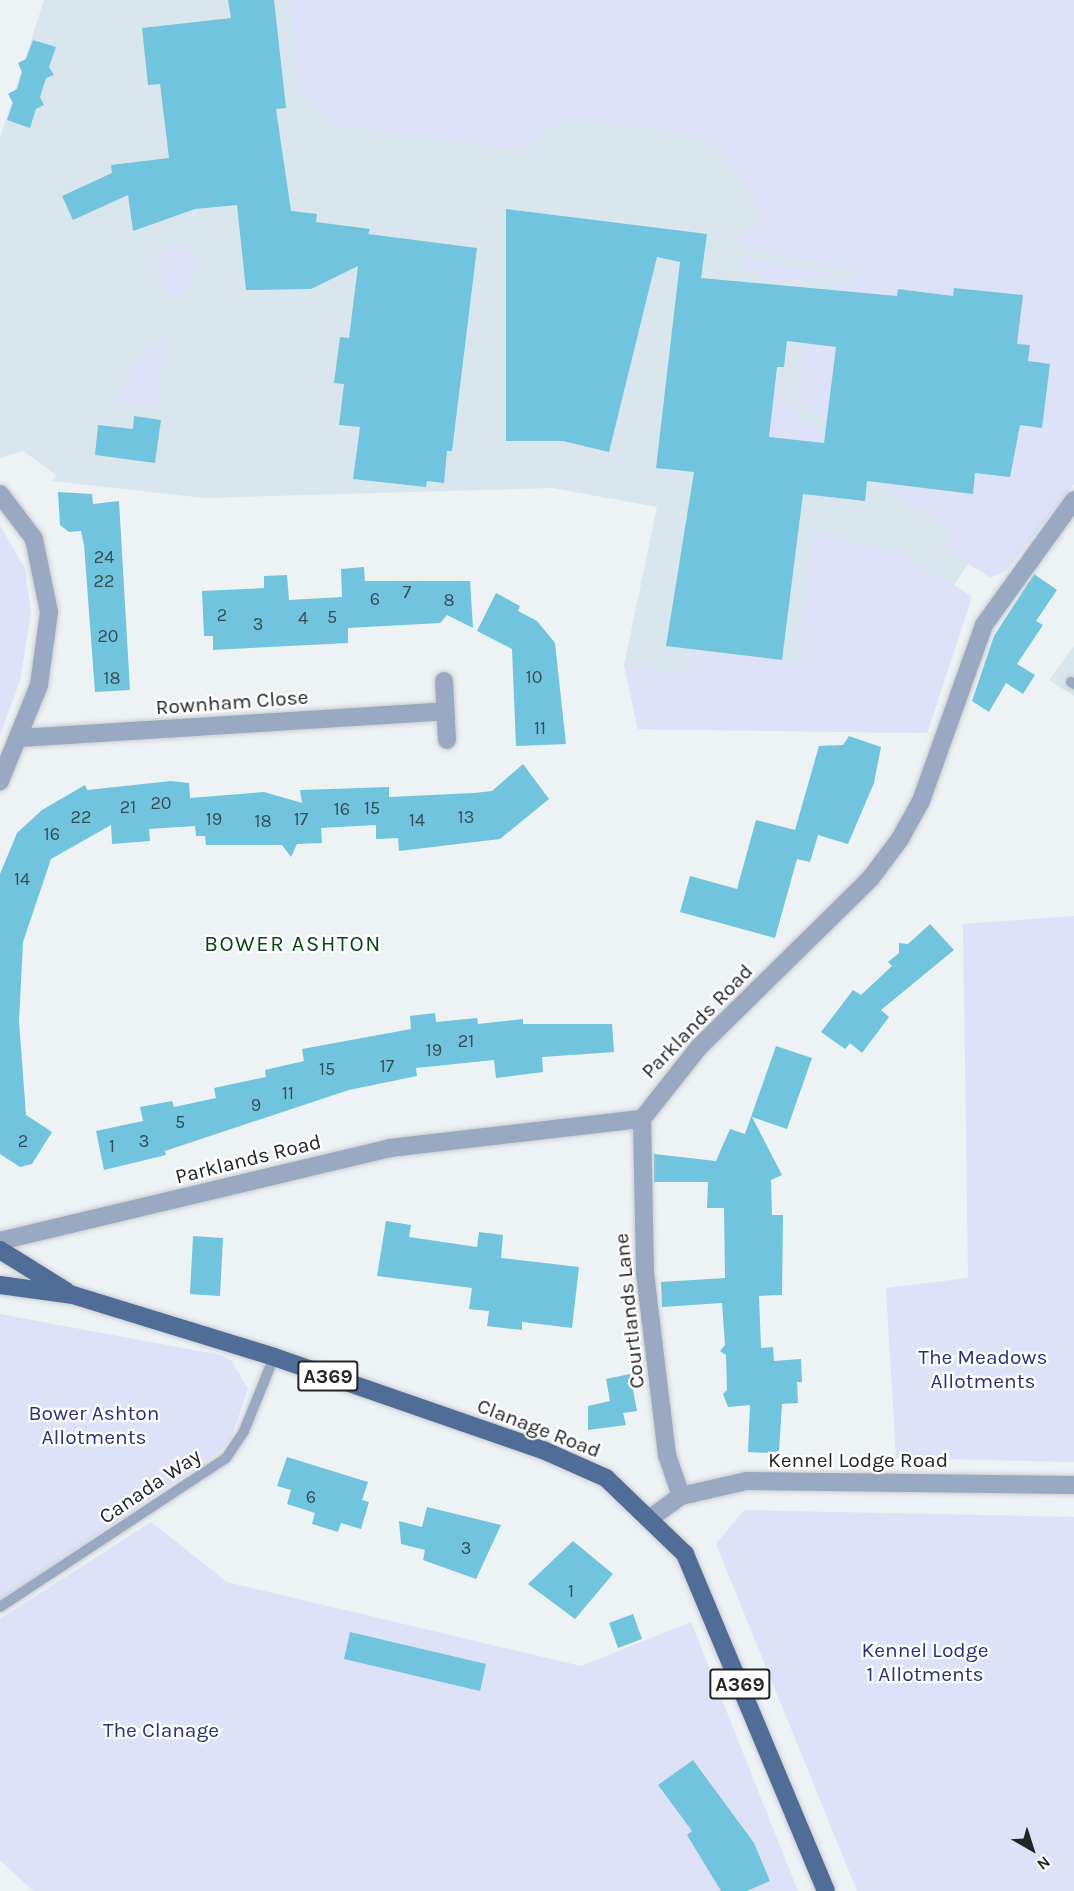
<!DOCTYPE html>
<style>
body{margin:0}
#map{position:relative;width:1074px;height:1891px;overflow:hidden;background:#edf2f5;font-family:Karla,sans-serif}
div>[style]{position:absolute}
.built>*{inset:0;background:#dae6ee}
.green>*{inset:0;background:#dde2f8}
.building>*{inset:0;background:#71c4dd}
.roads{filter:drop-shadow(0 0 2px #c9cdd0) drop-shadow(0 0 2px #c9cdd0)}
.lane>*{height:10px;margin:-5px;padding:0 5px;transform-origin:5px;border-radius:5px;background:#98a9c1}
.street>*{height:18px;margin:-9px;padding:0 9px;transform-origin:9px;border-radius:9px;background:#98a9c1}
.primary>*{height:18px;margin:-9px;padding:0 9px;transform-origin:9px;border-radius:9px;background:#4f6d96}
span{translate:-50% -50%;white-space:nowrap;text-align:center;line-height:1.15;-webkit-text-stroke:4.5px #fff;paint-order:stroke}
.number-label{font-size:18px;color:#364d54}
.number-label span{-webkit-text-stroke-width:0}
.shield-label span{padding:2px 4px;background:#fff;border:2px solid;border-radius:4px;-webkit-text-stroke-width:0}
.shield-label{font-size:20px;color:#232526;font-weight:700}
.street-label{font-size:21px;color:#232526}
.park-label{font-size:21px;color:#2b3076}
.neighbourhood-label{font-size:22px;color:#084613;letter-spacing:1.5px}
.north{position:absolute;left:1002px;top:1819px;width:60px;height:60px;-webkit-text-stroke:4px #fff;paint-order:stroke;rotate:141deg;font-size:16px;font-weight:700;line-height:24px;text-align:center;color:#232526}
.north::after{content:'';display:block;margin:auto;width:21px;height:27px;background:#232526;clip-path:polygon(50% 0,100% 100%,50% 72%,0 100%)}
</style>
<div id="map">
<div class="built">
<i style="clip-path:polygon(44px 0,1074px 0,1074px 484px,1006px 571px,990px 577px,968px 564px,954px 585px,972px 597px,927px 733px,638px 729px,624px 665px,657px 507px,552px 488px,204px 498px,52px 481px,56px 475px,23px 451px,0 458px,0 138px)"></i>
<i style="clip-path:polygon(1074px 646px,1074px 696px,1049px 680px)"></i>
</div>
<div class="green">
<i style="clip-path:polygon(289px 0,1074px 0,1074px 484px,1006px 571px,990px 577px,943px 547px,954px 530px,882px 486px,883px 478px,973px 493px,975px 473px,1018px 442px,1020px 425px,1043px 427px,1050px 364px,1028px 361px,1029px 345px,1017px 344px,1022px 295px,955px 288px,953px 296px,898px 289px,897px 296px,827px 288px,853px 282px,855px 271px,745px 247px,737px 238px,766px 219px,724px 154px,685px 133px,568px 119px,544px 130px,529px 151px,327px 124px,300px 92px)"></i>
<i style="clip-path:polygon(178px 243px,190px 249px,196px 267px,182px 297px,168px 294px,156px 266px,164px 249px)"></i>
<i style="clip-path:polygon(744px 256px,840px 276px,811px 282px,761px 279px,761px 270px,742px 269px)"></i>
<i style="clip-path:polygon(165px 342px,157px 407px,111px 401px,146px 352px)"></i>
<i style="clip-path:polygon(803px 343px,858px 350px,835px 352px,827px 422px,798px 400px)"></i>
<i style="clip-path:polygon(775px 379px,802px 421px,825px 431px,824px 443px,769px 437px)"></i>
<i style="clip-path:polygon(0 525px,25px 569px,31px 612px,20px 681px,0 735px)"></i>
<i style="clip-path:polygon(814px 530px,825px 537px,898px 551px,972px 597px,927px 733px,638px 729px,624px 665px,685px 673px,689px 649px,797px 662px)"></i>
<i style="clip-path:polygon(1074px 916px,1074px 1462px,896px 1458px,886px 1288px,968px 1278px,963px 924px)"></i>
<i style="clip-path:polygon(0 1314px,220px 1355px,231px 1360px,248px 1389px,231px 1438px,220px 1451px,0 1601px)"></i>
<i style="clip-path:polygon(744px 1510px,1074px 1517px,1074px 1891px,857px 1891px,716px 1544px)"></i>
<i style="clip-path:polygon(151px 1522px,227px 1582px,581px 1666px,691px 1622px,798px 1891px,33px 1891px,0 1860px,0 1619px)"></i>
</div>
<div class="building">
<i style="clip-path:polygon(228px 0,274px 0,286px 108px,276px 109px,291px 211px,317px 214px,316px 222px,370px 229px,368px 234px,477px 248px,452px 451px,447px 451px,444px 483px,427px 481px,426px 487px,353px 479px,360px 427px,339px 425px,344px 384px,334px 383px,340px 337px,349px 338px,358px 266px,311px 289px,246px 290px,237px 205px,195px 209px,133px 231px,128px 195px,73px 220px,62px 196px,112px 173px,111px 165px,169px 158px,160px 84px,148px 85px,142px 28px,231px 18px)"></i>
<i style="clip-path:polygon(33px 40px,56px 47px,49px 67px,54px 75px,46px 78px,40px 97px,44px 105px,36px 109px,30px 128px,7px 120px,13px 103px,8px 94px,17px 89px,22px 72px,18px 63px,26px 59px)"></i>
<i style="clip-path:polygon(evenodd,506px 209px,707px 234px,701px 278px,897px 296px,898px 289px,953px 296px,954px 288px,1023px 295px,1017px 344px,1030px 345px,1028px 361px,1050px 364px,1042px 428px,1020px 425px,1010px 477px,975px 473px,973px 494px,867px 481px,865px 501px,803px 494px,782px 660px,666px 646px,694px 472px,656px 468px,680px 262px,657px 257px,609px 452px,563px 441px,506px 441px,506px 209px,787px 341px,836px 347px,824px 443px,769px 437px,777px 367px,784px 367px,787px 341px)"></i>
<i style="clip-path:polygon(134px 416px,161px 420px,155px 463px,95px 455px,98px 425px,133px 429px)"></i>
<i style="clip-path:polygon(58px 492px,92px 494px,93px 504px,119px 501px,130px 690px,95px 692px,84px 545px,81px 531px,69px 532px,60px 525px)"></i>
<i style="clip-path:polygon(364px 567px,365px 581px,470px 581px,473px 628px,447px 615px,440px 623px,348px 628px,348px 643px,213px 650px,213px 636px,204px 636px,202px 591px,264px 588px,264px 576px,287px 575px,289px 600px,342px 597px,341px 569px)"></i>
<i style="clip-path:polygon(1034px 574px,1057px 590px,1036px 621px,1043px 625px,1017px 664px,1035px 675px,1023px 694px,1006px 683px,989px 712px,972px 701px,994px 636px)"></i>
<i style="clip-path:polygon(496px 593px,520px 606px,518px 611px,537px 621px,555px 643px,566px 744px,516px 746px,512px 649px,477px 631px)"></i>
<i style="clip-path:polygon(849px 736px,881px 747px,874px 783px,848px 844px,818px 835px,810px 862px,797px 859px,775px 938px,680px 912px,690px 876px,737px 889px,756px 820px,795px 830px,819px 746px,843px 745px)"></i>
<i style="clip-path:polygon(523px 764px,549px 799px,500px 839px,399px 851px,398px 838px,376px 839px,376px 825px,321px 828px,322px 843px,297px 844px,291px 857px,282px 845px,206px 845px,205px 836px,196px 836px,195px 826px,149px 829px,150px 841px,112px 844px,111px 825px,51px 859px,23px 942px,19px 1021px,26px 1115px,52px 1132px,32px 1164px,20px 1167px,0 1154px,0 874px,17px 833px,42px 810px,85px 785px,87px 790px,171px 781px,189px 783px,190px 798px,264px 792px,302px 803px,300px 790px,389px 787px,389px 797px,474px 793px,492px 791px)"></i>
<i style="clip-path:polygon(930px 924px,954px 950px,881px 1010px,889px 1017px,862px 1053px,850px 1043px,845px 1049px,821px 1032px,853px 990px,861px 995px,892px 966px,888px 962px,899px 953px,899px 943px,908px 944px)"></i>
<i style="clip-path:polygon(435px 1013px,436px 1022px,477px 1018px,478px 1024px,523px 1019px,523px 1024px,612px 1024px,614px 1052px,542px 1057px,543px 1072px,496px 1078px,494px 1060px,416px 1068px,417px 1076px,349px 1090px,165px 1151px,166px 1155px,104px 1170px,96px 1131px,143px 1121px,140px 1107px,172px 1101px,174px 1107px,216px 1098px,214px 1088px,266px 1077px,265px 1070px,304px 1061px,302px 1049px,411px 1029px,410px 1016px)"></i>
<i style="clip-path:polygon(776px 1046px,812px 1058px,787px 1129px,752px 1117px,782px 1175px,771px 1180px,772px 1215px,783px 1215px,782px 1295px,759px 1296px,761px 1348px,773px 1347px,774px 1361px,801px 1359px,802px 1382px,797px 1382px,798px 1403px,782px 1404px,779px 1451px,772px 1453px,748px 1452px,750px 1405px,728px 1407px,723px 1394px,727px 1390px,726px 1355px,720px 1351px,725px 1345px,722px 1303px,662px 1307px,661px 1282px,725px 1278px,724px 1208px,707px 1208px,708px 1182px,654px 1182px,654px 1154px,716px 1161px,730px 1129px,745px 1134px)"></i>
<i style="clip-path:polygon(386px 1221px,411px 1225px,409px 1237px,477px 1247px,479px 1232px,503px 1235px,501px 1258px,579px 1267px,572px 1328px,522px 1322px,522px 1330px,487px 1326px,489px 1311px,469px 1309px,472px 1288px,377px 1276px)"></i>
<i style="clip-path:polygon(193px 1236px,223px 1238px,220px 1296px,190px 1294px)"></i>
<i style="clip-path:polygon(630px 1374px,637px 1411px,623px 1413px,626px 1425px,588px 1430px,588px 1406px,610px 1401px,606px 1379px)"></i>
<i style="clip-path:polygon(287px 1457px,368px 1482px,362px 1500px,369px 1502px,361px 1529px,341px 1523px,338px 1532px,312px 1524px,315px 1513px,287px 1504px,291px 1490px,277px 1486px)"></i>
<i style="clip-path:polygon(427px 1507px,501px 1525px,476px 1579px,423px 1560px,425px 1550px,401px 1544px,399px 1521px,422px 1527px)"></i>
<i style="clip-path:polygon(573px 1541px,613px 1574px,575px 1619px,528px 1584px)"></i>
<i style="clip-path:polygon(633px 1614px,642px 1639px,618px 1648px,609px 1623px)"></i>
<i style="clip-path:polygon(350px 1632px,486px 1664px,480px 1691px,344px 1659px)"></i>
<i style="clip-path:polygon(693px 1760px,754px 1843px,770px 1881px,747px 1891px,721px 1891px,687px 1835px,692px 1831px,658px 1785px)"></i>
</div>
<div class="roads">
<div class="lane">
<i style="left:1071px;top:682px;width:4px;rotate:34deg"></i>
<i style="left:0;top:1607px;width:271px;rotate:-33.4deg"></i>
<i style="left:226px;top:1458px;width:32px;rotate:-56deg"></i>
<i style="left:244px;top:1431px;width:80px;rotate:-67.9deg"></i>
</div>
<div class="street">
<i style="left:0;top:494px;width:56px;rotate:52.9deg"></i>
<i style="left:34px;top:539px;width:75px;rotate:78.4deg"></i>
<i style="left:49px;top:612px;width:74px;rotate:97.8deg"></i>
<i style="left:39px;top:685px;width:104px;rotate:112.1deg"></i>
<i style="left:444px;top:681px;width:59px;rotate:87.1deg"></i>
<i style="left:21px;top:738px;width:425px;rotate:-3.6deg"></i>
<i style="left:0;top:1241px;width:401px;rotate:-13.4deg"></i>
<i style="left:390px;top:1148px;width:254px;rotate:-6.6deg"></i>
<i style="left:681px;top:1496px;width:43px;rotate:-108.9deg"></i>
<i style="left:667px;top:1455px;width:183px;rotate:-96.9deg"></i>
<i style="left:645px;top:1273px;width:154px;rotate:-91.1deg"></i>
<i style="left:642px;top:1119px;width:92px;rotate:-51.6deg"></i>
<i style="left:699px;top:1047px;width:240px;rotate:-44.5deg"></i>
<i style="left:870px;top:879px;width:50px;rotate:-53.1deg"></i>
<i style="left:900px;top:839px;width:43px;rotate:-61.1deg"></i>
<i style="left:921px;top:801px;width:187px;rotate:-70.3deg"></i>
<i style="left:984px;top:625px;width:154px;rotate:-54.2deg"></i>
<i style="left:652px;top:1517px;width:36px;rotate:-36deg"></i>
<i style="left:681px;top:1496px;width:67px;rotate:-13deg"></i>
<i style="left:746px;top:1481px;width:328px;rotate:0.7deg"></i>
</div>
<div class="primary">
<i style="left:0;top:1250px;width:78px;rotate:31.8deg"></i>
<i style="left:0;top:1285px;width:74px;rotate:7.8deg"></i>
<i style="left:73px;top:1295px;width:210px;rotate:17.1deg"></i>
<i style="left:274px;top:1357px;width:285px;rotate:19.1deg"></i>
<i style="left:543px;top:1450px;width:69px;rotate:24deg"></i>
<i style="left:606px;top:1478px;width:110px;rotate:43.9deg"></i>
<i style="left:685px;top:1554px;width:365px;rotate:67.3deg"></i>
</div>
</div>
<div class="number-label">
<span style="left:104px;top:557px">24</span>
<span style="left:104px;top:581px">22</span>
<span style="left:407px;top:592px">7</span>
<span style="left:375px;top:599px">6</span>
<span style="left:449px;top:600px">8</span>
<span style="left:222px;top:615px">2</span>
<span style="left:332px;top:617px">5</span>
<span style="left:303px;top:618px">4</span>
<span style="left:258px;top:624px">3</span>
<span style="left:108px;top:636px">20</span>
<span style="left:534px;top:677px">10</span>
<span style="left:112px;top:678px">18</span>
<span style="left:540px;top:728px">11</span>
<span style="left:161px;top:803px">20</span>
<span style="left:128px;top:807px">21</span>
<span style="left:372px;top:808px">15</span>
<span style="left:342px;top:809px">16</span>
<span style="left:81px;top:817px">22</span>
<span style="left:466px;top:817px">13</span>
<span style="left:214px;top:819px">19</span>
<span style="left:301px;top:819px">17</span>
<span style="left:417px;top:820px">14</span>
<span style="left:263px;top:821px">18</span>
<span style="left:52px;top:834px">16</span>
<span style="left:22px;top:879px">14</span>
<span style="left:466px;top:1041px">21</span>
<span style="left:434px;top:1050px">19</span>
<span style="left:387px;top:1066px">17</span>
<span style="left:327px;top:1069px">15</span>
<span style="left:288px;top:1093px">11</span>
<span style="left:256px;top:1105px">9</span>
<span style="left:180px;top:1122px">5</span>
<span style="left:23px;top:1141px">2</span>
<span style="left:144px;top:1141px">3</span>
<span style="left:112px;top:1146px">1</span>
<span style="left:311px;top:1497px">6</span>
<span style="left:466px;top:1548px">3</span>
<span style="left:571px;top:1591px">1</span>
</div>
<div class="shield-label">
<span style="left:328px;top:1376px">A369</span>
<span style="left:740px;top:1684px">A369</span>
</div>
<div class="street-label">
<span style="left:232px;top:702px;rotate:-4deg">Rownham Close</span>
<span style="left:697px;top:1021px;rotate:-46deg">Parklands Road</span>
<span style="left:248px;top:1159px;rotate:-14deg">Parklands Road</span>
<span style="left:629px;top:1311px;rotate:-96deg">Courtlands Lane</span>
<span style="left:539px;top:1428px;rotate:21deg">Clanage Road</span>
<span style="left:858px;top:1460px">Kennel Lodge Road</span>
<span style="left:150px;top:1486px;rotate:-34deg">Canada Way</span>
</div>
<div class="park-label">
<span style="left:983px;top:1369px">The Meadows<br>Allotments</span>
<span style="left:94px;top:1425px">Bower Ashton<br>Allotments</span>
<span style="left:925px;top:1662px">Kennel Lodge<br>1 Allotments</span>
<span style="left:161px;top:1730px">The Clanage</span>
</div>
<div class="neighbourhood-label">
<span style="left:293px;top:945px">BOWER ASHTON</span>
</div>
<div class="north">N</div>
</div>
